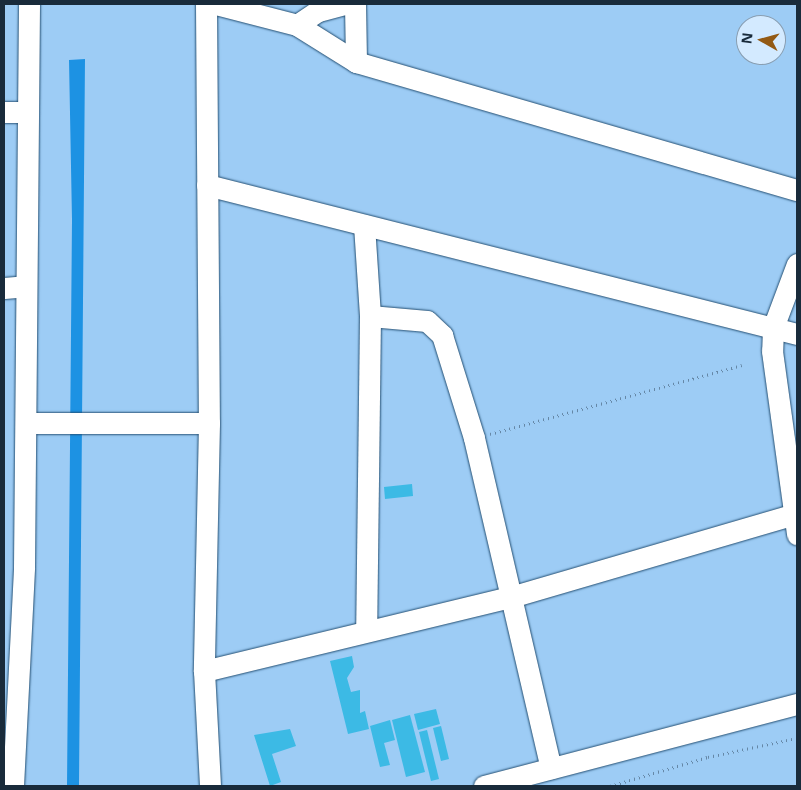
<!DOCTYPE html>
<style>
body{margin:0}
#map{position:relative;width:801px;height:790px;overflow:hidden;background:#9dccf5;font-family:"Noto Sans",sans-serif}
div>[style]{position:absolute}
.water>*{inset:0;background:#1d92e3}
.building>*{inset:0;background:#3cbae5}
.path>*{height:2.5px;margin-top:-1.25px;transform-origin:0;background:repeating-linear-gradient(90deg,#6587a6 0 1px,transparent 0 5px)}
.roads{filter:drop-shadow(0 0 1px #244f72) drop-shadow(0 0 1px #244f72)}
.minor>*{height:21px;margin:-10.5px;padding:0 10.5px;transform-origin:10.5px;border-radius:10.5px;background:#fff}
span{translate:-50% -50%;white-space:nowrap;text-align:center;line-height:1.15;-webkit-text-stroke:4px #d3eaff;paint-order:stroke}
.frame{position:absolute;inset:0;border:5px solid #192b3b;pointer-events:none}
.north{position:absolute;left:736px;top:15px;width:50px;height:50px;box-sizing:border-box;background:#d3eaff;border:1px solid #899eb1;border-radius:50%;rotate:277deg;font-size:14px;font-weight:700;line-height:20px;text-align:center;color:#192b3b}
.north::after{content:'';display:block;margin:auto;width:18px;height:22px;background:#935a14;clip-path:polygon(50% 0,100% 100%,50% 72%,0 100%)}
</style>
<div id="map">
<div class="water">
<i style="clip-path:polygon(85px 59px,79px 786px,67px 786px,72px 220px,69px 60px)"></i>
</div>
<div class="building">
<i style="clip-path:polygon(412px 484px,413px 496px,385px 499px,384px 487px)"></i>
<i style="clip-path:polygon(352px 656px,354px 667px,347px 678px,351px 692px,360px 690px,360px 713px,365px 711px,369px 729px,348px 734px,330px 661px)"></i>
<i style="clip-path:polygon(436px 709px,440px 724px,418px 730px,414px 714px)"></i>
<i style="clip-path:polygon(410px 715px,425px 772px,406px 777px,392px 720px)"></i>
<i style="clip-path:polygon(390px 720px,395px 740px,384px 743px,390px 765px,380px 767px,370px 726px)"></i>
<i style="clip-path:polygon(441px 726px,449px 759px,441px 761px,433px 728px)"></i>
<i style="clip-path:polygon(290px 729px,296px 746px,272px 754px,281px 782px,270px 786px,254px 735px)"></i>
<i style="clip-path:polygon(427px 730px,439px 779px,431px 781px,419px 732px)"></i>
</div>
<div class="path">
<i style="left:490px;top:434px;width:261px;rotate:-15.3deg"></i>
<i style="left:610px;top:786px;width:102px;rotate:-16.5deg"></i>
<i style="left:708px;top:757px;width:91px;rotate:-12.1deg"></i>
</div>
<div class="roads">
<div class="minor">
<i style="left:206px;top:4px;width:419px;rotate:89.6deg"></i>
<i style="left:209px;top:423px;width:248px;rotate:91.2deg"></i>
<i style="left:204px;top:671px;width:115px;rotate:87deg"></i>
<i style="left:216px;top:4px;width:84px;rotate:14.5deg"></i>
<i style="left:297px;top:25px;width:25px;rotate:-34deg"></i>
<i style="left:318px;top:11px;width:27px;rotate:-15deg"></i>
<i style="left:355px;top:4px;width:58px;rotate:89deg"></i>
<i style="left:297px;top:25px;width:70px;rotate:32.1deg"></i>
<i style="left:356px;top:62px;width:459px;rotate:16.2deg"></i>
<i style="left:4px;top:112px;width:24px"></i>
<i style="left:207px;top:185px;width:609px;rotate:14.17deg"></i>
<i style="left:364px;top:225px;width:91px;rotate:86.2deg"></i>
<i style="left:370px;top:316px;width:315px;rotate:90.7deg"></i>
<i style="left:797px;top:264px;width:68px;rotate:110.6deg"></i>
<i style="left:773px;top:328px;width:23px;rotate:92deg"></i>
<i style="left:772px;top:351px;width:185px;rotate:82.2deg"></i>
<i style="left:4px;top:288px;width:21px;rotate:-5deg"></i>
<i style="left:370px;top:316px;width:57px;rotate:5deg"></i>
<i style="left:427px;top:321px;width:21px;rotate:43deg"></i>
<i style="left:442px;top:335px;width:108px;rotate:72.7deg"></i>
<i style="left:474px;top:438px;width:339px;rotate:76.9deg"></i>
<i style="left:26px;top:423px;width:183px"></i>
<i style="left:204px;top:671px;width:316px;rotate:-13.6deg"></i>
<i style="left:511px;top:597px;width:295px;rotate:-16.3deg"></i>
<i style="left:13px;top:786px;width:219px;rotate:-87.1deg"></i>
<i style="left:24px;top:567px;width:563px;rotate:-89.49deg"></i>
<i style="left:484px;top:786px;width:324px;rotate:-14.7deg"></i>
</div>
</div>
<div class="frame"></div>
<div class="north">N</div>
</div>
